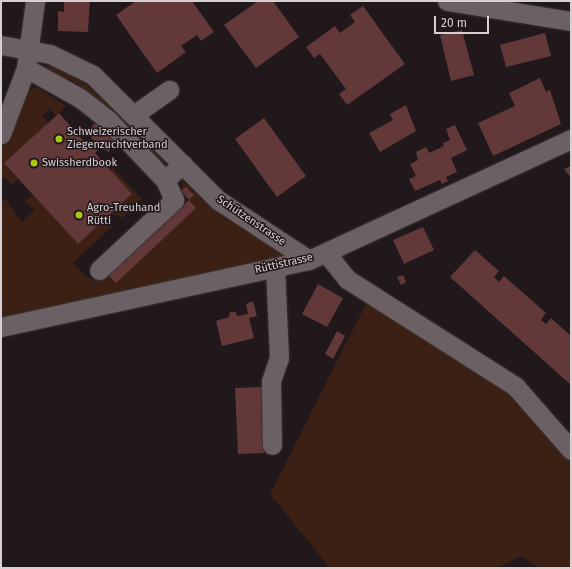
<!DOCTYPE html>
<meta charset="utf-8">
<style>
body{margin:0}
#map{position:relative;width:572px;height:569px;overflow:hidden;background:#21181b;font-family:"Fira Sans",sans-serif}
div>[style]{position:absolute}
.green>*{inset:0;background:#3b2013}
.building>*{inset:0;background:#623838}
.roads{filter:drop-shadow(0 0 1px #3b3537) drop-shadow(0 0 1px #3b3537)}
.minor>*{height:19px;margin:-9.5px;padding:0 9.5px;transform-origin:9.5px;border-radius:9.5px;background:#6b6064}
.dots>*{width:11px;height:11px;translate:-50% -50%;box-sizing:border-box;border:2px solid #21181b;border-radius:50%}
span{translate:-50% -50%;white-space:nowrap;text-align:center;line-height:1.15;-webkit-text-stroke:3px #21181b;paint-order:stroke}
.poi-label{font-size:11px;color:#d7d0d2}
.left{translate:0 -50%;text-align:left}
.street-label{font-size:11px;color:#d7d0d2}
.frame{position:absolute;inset:0;border:2px solid #d7d0d2;pointer-events:none}
.scale{position:absolute;left:434px;top:16px;width:55px;height:18px;box-sizing:border-box;border:2px solid #d7d0d2;border-top:0;padding-left:5px;font-size:12px;line-height:14px;white-space:nowrap;color:#d7d0d2;-webkit-text-stroke:3px #21181b;paint-order:stroke}
</style>
<div id="map">
<div class="green">
<i style="clip-path:polygon(49px 64px,96px 90px,164px 158px,164px 165px,93px 95px,70px 79px,62px 81px,44px 69px)"></i>
<i style="clip-path:polygon(37px 87px,66px 106px,56px 116px,50px 108px,42px 115px,48px 123px,4px 163px,18px 179px,12px 185px,5px 177px,1px 180px,1px 146px,23px 93px)"></i>
<i style="clip-path:polygon(112px 167px,142px 199px,122px 218px,112px 213px,132px 194px,110px 169px)"></i>
<i style="clip-path:polygon(183px 181px,287px 256px,1px 322px,1px 200px,6px 200px,22px 222px,35px 210px,24px 202px,33px 195px,78px 244px,105px 219px,112px 227px,73px 263px,85px 276px,96px 281px,103px 275px,105px 277px,194px 195px,186px 187px,181px 191px)"></i>
<i style="clip-path:polygon(368px 300px,511px 391px,571px 459px,571px 568px,540px 568px,521px 556px,498px 568px,330px 568px,270px 494px)"></i>
</div>
<div class="building">
<i style="clip-path:polygon(64px 1px,90px 1px,88px 32px,58px 31px,58px 11px,64px 12px)"></i>
<i style="clip-path:polygon(136px 1px,192px 1px,214px 32px,201px 41px,197px 35px,181px 46px,186px 52px,157px 73px,116px 15px)"></i>
<i style="clip-path:polygon(258px 1px,273px 1px,299px 37px,256px 68px,224px 25px)"></i>
<i style="clip-path:polygon(363px 6px,405px 64px,347px 105px,339px 94px,346px 89px,320px 54px,314px 58px,306px 47px,335px 26px,340px 33px,355px 22px,350px 15px)"></i>
<i style="clip-path:polygon(462px 30px,474px 75px,451px 81px,440px 35px)"></i>
<i style="clip-path:polygon(545px 33px,551px 56px,506px 67px,500px 45px)"></i>
<i style="clip-path:polygon(540px 78px,546px 92px,550px 90px,561px 124px,493px 156px,478px 123px,515px 106px,509px 93px)"></i>
<i style="clip-path:polygon(406px 105px,416px 131px,380px 152px,369px 133px,393px 120px,390px 114px)"></i>
<i style="clip-path:polygon(59px 113px,90px 148px,96px 143px,91px 138px,92px 126px,96px 123px,104px 127px,104px 133px,116px 135px,118px 141px,112px 143px,109px 152px,100px 148px,95px 153px,132px 194px,78px 244px,4px 163px)"></i>
<i style="clip-path:polygon(264px 118px,306px 176px,277px 197px,235px 139px)"></i>
<i style="clip-path:polygon(455px 125px,467px 150px,451px 158px,457px 172px,446px 177px,448px 181px,442px 184px,440px 180px,415px 191px,409px 179px,416px 176px,410px 164px,418px 160px,416px 152px,426px 147px,429px 153px,444px 146px,443px 143px,450px 140px,446px 129px)"></i>
<i style="clip-path:polygon(571px 166px,571px 178px,564px 169px)"></i>
<i style="clip-path:polygon(186px 187px,194px 195px,189px 200px,181px 191px)"></i>
<i style="clip-path:polygon(189px 200px,196px 208px,116px 283px,108px 275px)"></i>
<i style="clip-path:polygon(423px 227px,434px 250px,404px 264px,393px 240px)"></i>
<i style="clip-path:polygon(475px 250px,499px 271px,494px 277px,499px 282px,504px 276px,546px 313px,541px 320px,546px 324px,551px 318px,571px 336px,571px 385px,450px 277px)"></i>
<i style="clip-path:polygon(403px 275px,406px 282px,401px 285px,397px 277px)"></i>
<i style="clip-path:polygon(318px 284px,343px 298px,327px 327px,302px 314px)"></i>
<i style="clip-path:polygon(253px 301px,257px 316px,249px 318px,254px 338px,222px 346px,216px 321px,229px 317px,230px 312px,236px 312px,237px 316px,248px 314px,246px 304px)"></i>
<i style="clip-path:polygon(337px 331px,345px 336px,333px 359px,325px 354px)"></i>
<i style="clip-path:polygon(262px 387px,264px 453px,238px 454px,235px 388px)"></i>
</div>
<div class="roads">
<div class="minor">
<i style="left:447px;top:1px;width:126px;rotate:9.2deg"></i>
<i style="left:1px;top:45px;width:50px;rotate:10.4deg"></i>
<i style="left:50px;top:54px;width:48px;rotate:26deg"></i>
<i style="left:93px;top:75px;width:177px;rotate:45deg"></i>
<i style="left:218px;top:200px;width:109px;rotate:33.4deg"></i>
<i style="left:26px;top:68px;width:62px;rotate:29.1deg"></i>
<i style="left:80px;top:98px;width:36px;rotate:38deg"></i>
<i style="left:108px;top:120px;width:83px;rotate:46.5deg"></i>
<i style="left:165px;top:180px;width:24px;rotate:-42deg"></i>
<i style="left:135px;top:114px;width:42px;rotate:-35.2deg"></i>
<i style="left:1px;top:134px;width:71px;rotate:-69.3deg"></i>
<i style="left:26px;top:68px;width:68px;rotate:-82.3deg"></i>
<i style="left:326px;top:253px;width:33px;rotate:51deg"></i>
<i style="left:347px;top:279px;width:199px;rotate:32.5deg"></i>
<i style="left:515px;top:386px;width:85px;rotate:48.8deg"></i>
<i style="left:99px;top:270px;width:103px;rotate:-43deg"></i>
<i style="left:174px;top:200px;width:22px;rotate:-114deg"></i>
<i style="left:1px;top:327px;width:315px;rotate:-12.3deg"></i>
<i style="left:309px;top:260px;width:289px;rotate:-24.8deg"></i>
<i style="left:272px;top:445px;width:64px;rotate:-90.9deg"></i>
<i style="left:271px;top:381px;width:24px;rotate:-71deg"></i>
<i style="left:279px;top:358px;width:91px;rotate:-92.5deg"></i>
</div>
</div>
<div class="dots">
<i style="left:59px;top:139px;background:#abc615"></i>
<i style="left:34px;top:163px;background:#abc615"></i>
<i style="left:79px;top:215px;background:#abc615"></i>
</div>
<div class="poi-label">
<span class="left" style="left:67px;top:139px">Schweizerischer<br>Ziegenzuchtverband</span>
<span class="left" style="left:42px;top:163px">Swissherdbook</span>
<span class="left" style="left:87px;top:215px">Agro-Treuhand<br>Rütti</span>
</div>
<div class="street-label">
<span style="left:251px;top:221px;rotate:34deg">Schützenstrasse</span>
<span style="left:284px;top:264px;rotate:-13deg">Rüttistrasse</span>
</div>
<div class="frame"></div>
<div class="scale">20 m</div>
</div>
